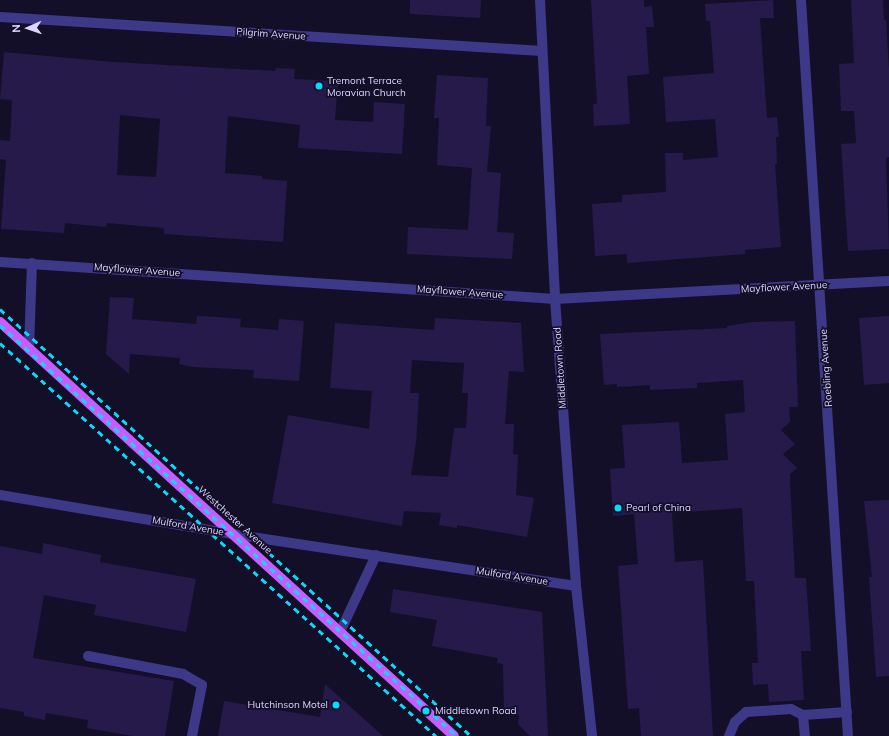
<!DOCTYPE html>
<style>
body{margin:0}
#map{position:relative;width:889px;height:736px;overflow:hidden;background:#140f28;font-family:Mulish,sans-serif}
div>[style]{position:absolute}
.building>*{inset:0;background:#261a4a}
.minor>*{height:10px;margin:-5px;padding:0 5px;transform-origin:5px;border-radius:5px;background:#3e3889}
.major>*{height:10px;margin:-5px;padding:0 5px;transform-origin:5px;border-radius:5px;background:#c85dff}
.rail>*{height:3px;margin-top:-1.5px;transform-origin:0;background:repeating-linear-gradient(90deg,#02ddff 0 6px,transparent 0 11px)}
.dots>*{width:11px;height:11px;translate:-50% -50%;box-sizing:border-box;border:2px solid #140f28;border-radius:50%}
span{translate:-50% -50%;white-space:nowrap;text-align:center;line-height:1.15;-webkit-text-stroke:3.5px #140f28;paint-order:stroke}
.street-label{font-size:10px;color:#dcd6ff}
.poi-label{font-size:10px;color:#dcd6ff}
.left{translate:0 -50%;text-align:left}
.right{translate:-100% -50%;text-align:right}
.north{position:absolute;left:8px;top:8px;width:40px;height:40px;-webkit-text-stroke:3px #140f28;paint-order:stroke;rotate:268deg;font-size:11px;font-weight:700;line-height:16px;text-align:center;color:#dcd6ff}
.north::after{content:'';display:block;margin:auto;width:14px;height:18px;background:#dcd6ff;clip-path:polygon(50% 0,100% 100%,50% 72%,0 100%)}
</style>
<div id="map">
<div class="building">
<i style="clip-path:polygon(410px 0,481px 0,480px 18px,410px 14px)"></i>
<i style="clip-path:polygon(591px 0,644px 0,644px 7px,652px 6px,654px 27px,646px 27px,649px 74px,627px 76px,630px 124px,594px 126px,593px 104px,597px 104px)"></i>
<i style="clip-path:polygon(773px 0,774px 18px,760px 18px,767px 118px,777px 117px,779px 137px,776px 137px,777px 164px,775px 164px,781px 247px,745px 250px,745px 254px,627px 263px,627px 254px,595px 256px,592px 204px,622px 202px,622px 195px,666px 192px,665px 153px,683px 153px,683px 160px,718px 157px,715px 119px,666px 122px,663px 77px,714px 73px,710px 21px,706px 21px,705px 4px)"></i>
<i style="clip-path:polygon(851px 0,883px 0,884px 20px,886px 20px,889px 69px,889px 157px,886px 158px,889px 249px,848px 251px,841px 144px,856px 143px,854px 111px,841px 111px,839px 64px,854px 63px)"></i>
<i style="clip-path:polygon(evenodd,4px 52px,113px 62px,275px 71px,276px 68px,295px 69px,294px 79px,338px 81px,335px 120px,373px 122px,374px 102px,405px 104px,402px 154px,298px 148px,300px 125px,228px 116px,225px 173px,262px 176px,262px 179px,287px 181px,283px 242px,164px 234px,164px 228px,107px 223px,106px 227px,65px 223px,64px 233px,1px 229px,6px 160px,0 159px,0 140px,10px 141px,12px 100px,0 99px,4px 52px,120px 115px,160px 119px,156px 177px,117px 175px,120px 115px)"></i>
<i style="clip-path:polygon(437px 75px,488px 78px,486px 126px,491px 126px,487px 172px,501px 173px,497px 232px,514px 233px,512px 259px,407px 254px,408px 227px,468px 230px,472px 168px,437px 165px,439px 118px,434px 118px)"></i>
<i style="clip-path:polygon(110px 297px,134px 298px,132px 319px,196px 324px,197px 316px,218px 317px,241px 319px,240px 327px,278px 330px,279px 319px,304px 321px,299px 381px,253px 378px,254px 370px,193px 367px,179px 364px,180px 358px,130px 354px,129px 374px,106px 354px)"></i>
<i style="clip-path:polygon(889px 316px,889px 383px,864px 385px,859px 318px)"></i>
<i style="clip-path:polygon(evenodd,435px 318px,521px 323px,524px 372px,509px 371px,505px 424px,514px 424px,513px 454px,518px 455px,516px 495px,534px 498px,527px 537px,457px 525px,457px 528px,439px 525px,441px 513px,404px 511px,402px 526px,272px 503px,288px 415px,369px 429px,372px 391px,330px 388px,335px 323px,434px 330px,435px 318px,412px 360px,464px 363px,462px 393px,468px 393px,466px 428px,454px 428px,448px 477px,411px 475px,416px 442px,419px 393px,410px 393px,412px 360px)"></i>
<i style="clip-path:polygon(795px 321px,798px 407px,789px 407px,790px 422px,781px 430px,795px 444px,783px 454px,797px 468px,790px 474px,790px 480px,795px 578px,806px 578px,811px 651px,801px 651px,804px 700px,769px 702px,768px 684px,753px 685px,752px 663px,758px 663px,754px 581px,746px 581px,742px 508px,672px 513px,675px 562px,703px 560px,713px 736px,641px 736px,639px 708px,628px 709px,618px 566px,638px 564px,634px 514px,613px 516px,610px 469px,625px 468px,622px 425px,679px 422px,682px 463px,728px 460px,725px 414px,745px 412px,743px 380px,697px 383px,697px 388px,650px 390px,650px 385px,617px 387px,617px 384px,604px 385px,600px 334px,727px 328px,727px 326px,753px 322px)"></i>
<i style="clip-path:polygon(889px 500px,889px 676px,876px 677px,869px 577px,872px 577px,864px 501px)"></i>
<i style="clip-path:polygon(43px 543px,101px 555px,100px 562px,196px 579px,186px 632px,94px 615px,96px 605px,44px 595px,33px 658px,174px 681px,165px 736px,133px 736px,87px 728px,88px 720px,46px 713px,45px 720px,24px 716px,24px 712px,0 708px,0 546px,42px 554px)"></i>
<i style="clip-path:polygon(393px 589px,542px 612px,548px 736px,530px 736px,518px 724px,519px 715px,504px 713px,503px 664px,497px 663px,498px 658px,432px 646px,437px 620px,390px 612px)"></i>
<i style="clip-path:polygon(325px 684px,383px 736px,218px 736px,224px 701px,320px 717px)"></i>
</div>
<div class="minor">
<i style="left:540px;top:0;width:299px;rotate:87.1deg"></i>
<i style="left:555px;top:299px;width:288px;rotate:85.8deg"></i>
<i style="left:576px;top:586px;width:151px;rotate:83.9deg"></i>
<i style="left:801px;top:0;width:737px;rotate:86.35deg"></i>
<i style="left:0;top:17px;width:543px;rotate:3.59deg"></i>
<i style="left:0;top:262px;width:556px;rotate:3.81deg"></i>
<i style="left:555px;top:299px;width:334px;rotate:-3.1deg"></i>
<i style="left:29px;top:349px;width:86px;rotate:-88deg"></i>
<i style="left:0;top:495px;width:235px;rotate:9.5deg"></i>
<i style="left:232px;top:534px;width:348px;rotate:8.6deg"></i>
<i style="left:340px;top:632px;width:85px;rotate:-64.9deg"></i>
<i style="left:88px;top:656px;width:97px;rotate:10.7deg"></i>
<i style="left:183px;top:674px;width:22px;rotate:30deg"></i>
<i style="left:202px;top:685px;width:52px;rotate:101.1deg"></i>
<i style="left:803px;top:715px;width:21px;rotate:85deg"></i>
<i style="left:729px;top:736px;width:15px;rotate:-67deg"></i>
<i style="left:735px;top:722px;width:15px;rotate:-42deg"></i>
<i style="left:746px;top:712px;width:45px;rotate:-3.8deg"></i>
<i style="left:791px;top:709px;width:13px;rotate:27deg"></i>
<i style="left:803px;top:715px;width:44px;rotate:-3.9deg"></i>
</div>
<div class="major">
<i style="left:0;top:322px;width:614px;rotate:42.36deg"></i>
</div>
<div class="rail">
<i style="left:0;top:309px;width:636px;rotate:42.19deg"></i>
<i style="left:0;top:325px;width:615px;rotate:41.97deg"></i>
<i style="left:0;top:343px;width:587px;rotate:42.03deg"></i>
</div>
<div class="dots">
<i style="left:319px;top:86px;background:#02ddff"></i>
<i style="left:618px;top:508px;background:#02ddff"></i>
<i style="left:336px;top:705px;background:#02ddff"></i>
<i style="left:426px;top:711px;background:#02ddff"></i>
</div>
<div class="street-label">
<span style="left:271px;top:34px;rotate:4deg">Pilgrim Avenue</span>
<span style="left:137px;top:270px;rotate:4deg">Mayflower Avenue</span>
<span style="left:784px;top:287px;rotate:-3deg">Mayflower Avenue</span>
<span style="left:460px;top:292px;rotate:4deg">Mayflower Avenue</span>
<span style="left:560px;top:368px;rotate:-94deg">Middletown Road</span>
<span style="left:826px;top:368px;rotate:-94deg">Roebling Avenue</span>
<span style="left:235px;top:520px;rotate:42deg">Westchester Avenue</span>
<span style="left:188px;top:526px;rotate:10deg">Mulford Avenue</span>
<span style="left:512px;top:576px;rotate:9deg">Mulford Avenue</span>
</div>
<div class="poi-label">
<span class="left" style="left:327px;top:86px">Tremont Terrace<br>Moravian Church</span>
<span class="left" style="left:626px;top:508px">Pearl of China</span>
<span class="right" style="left:328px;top:705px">Hutchinson Motel</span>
<span class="left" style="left:435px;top:711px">Middletown Road</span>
</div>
<div class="north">N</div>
</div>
